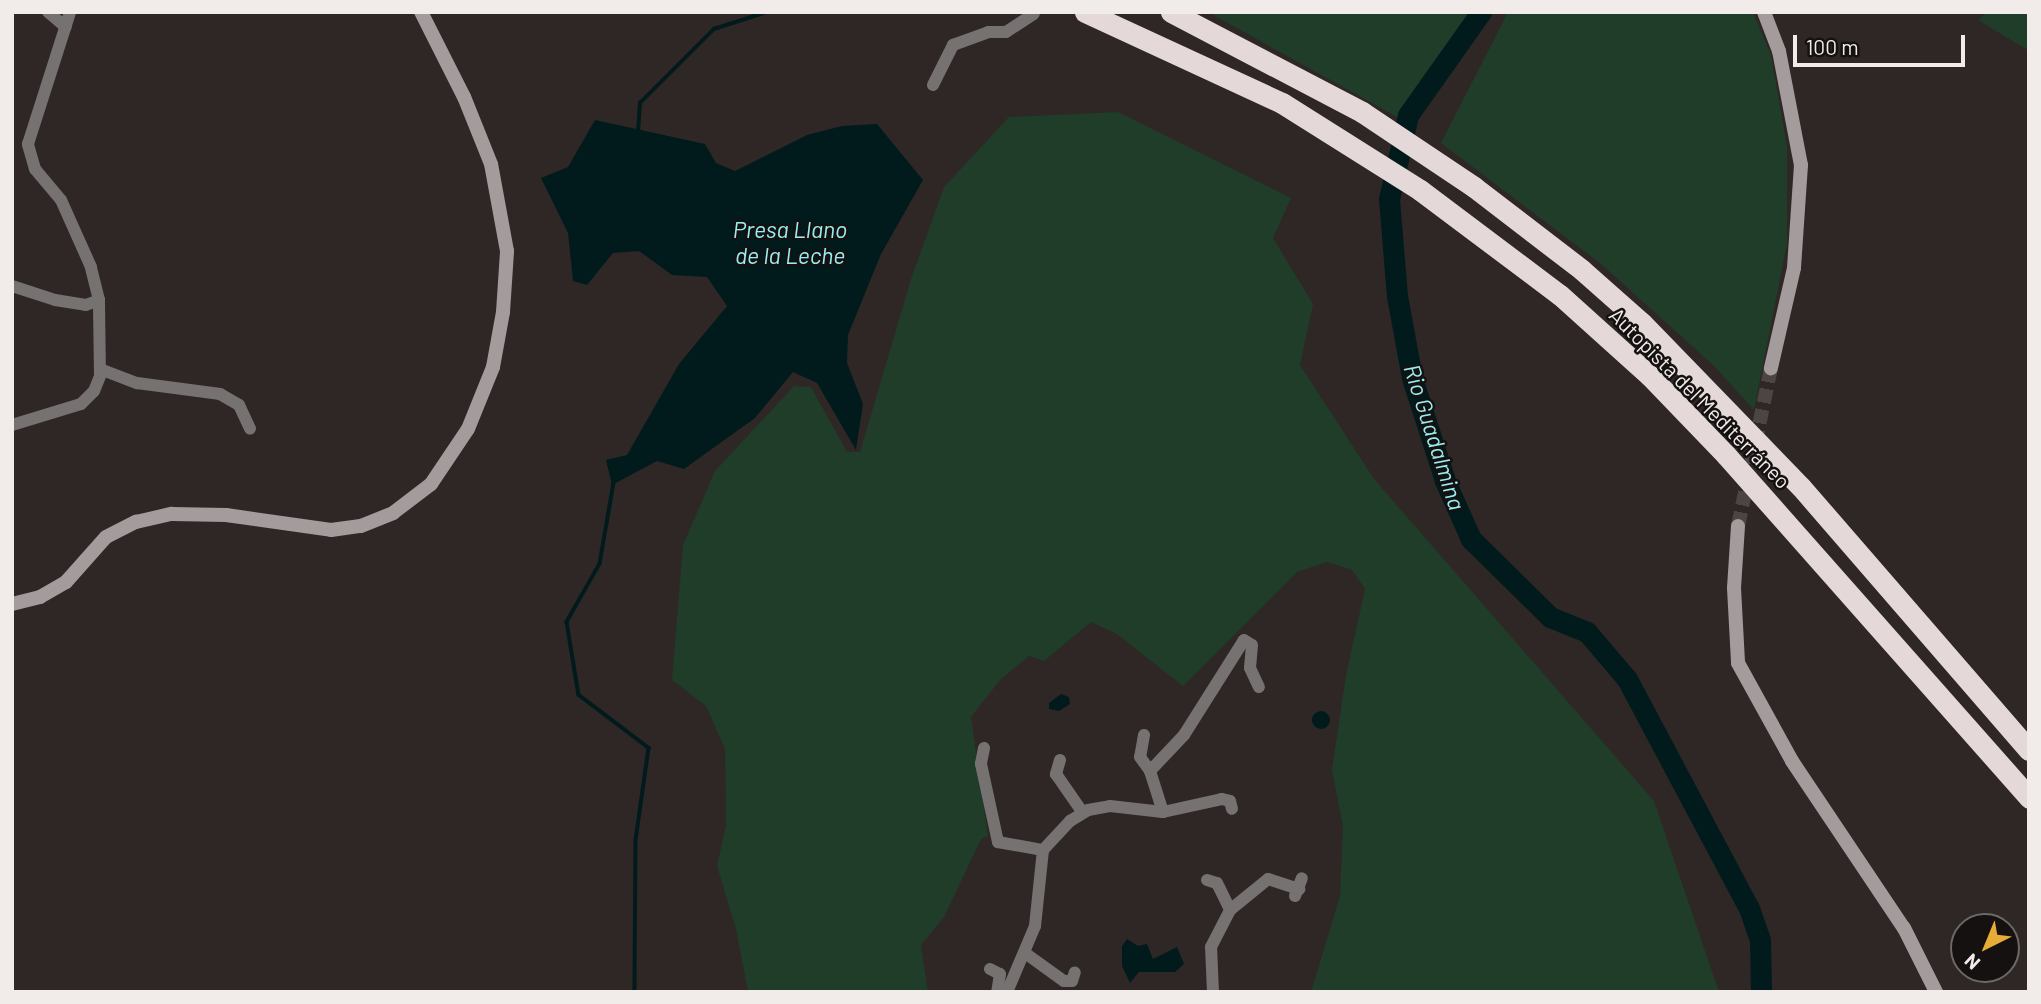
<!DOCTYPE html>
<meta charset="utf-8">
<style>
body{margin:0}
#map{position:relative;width:2041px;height:1004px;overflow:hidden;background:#2f2725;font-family:Barlow,sans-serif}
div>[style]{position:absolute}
.green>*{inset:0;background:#1f3d28}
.water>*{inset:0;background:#011b1c}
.round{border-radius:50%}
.stream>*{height:3.5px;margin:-1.75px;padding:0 1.75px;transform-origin:1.75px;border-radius:1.75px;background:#011b1c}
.river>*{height:21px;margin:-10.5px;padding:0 10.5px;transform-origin:10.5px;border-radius:10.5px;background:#011b1c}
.secondary-tunnel>*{height:14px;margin-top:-7px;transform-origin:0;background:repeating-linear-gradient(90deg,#4c4543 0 14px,transparent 0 21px)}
.street>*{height:12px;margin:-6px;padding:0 6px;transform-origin:6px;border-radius:6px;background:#777272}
.secondary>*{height:14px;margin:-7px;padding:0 7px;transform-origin:7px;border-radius:7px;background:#a39b9c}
.highway>*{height:21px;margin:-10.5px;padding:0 10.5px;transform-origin:10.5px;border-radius:10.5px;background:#e4d8d9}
span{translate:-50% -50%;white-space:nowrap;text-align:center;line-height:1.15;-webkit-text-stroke:5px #141110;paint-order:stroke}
.street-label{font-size:21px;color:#f1ecea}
.water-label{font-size:23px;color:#97eff3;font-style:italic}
.frame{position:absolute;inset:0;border:14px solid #f1ecea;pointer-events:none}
.north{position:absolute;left:1950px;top:913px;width:70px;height:70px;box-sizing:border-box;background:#141110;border:2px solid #6c6967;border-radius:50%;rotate:223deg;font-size:19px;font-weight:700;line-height:28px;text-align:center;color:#f1ecea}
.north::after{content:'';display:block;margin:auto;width:24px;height:32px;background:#e7ac37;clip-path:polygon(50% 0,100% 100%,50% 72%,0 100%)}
.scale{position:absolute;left:1793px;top:35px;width:172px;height:32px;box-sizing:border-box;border:4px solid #f1ecea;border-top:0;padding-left:9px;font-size:21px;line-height:24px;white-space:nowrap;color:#f1ecea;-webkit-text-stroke:5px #141110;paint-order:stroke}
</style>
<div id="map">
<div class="green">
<i style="clip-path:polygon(1208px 12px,1473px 12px,1399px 118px)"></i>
<i style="clip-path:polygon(1508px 12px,1753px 12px,1771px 55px,1787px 146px,1787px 244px,1754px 410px,1714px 366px,1600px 263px,1441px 143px)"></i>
<i style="clip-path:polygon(1987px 12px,2029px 12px,2029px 51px,1978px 20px)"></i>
<i style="clip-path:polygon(1118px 112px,1291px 198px,1273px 238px,1313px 304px,1300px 365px,1374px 479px,1654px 801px,1719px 992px,1311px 992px,1340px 896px,1343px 827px,1332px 770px,1346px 675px,1365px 589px,1352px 570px,1327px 562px,1297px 572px,1183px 686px,1117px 634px,1091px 622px,1044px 661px,1029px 656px,1000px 680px,971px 717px,988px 836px,981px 839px,944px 917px,921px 945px,928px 992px,748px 992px,736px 929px,717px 866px,726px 825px,725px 749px,706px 706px,672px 680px,683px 545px,715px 471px,794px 386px,811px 387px,847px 452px,860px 452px,911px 279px,944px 187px,1009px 117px)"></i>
</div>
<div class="water">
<i style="clip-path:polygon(595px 120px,705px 144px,716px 163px,735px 171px,807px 135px,842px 126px,877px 124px,923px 180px,881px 254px,848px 335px,847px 363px,863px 404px,856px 450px,817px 383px,793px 372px,755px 418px,684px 469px,657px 461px,612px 485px,606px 460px,627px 455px,679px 364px,727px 306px,707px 277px,672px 275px,639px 251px,613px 253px,587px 285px,573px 281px,568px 233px,541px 178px,568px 167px)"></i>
<i style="clip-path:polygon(1061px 694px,1069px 697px,1070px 704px,1059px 711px,1049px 709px,1049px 703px)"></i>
<i class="round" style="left:1312px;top:711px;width:18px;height:18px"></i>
<i style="clip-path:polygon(1127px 939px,1138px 946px,1147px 944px,1153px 959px,1177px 947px,1184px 964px,1175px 972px,1139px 972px,1130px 983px,1122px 966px,1122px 946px)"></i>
</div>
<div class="stream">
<i style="left:638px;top:132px;width:29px;rotate:-86deg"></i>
<i style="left:640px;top:103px;width:105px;rotate:-45deg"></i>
<i style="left:714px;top:29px;width:56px;rotate:-17.8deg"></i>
<i style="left:614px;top:483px;width:82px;rotate:99.8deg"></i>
<i style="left:600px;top:564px;width:67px;rotate:119.6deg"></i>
<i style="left:567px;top:622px;width:74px;rotate:80.7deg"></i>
<i style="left:579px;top:695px;width:88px;rotate:37.1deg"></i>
<i style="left:649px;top:748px;width:93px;rotate:98deg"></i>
<i style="left:636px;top:840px;width:152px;rotate:90.4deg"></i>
</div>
<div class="river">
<i style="left:1481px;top:12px;width:126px;rotate:125.3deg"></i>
<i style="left:1408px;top:115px;width:86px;rotate:102.7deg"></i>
<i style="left:1389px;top:199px;width:97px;rotate:85.3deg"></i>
<i style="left:1397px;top:296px;width:83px;rotate:79.6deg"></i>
<i style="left:1412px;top:378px;width:108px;rotate:72.2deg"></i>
<i style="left:1445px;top:481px;width:64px;rotate:65.9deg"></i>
<i style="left:1471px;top:539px;width:111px;rotate:44.6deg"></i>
<i style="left:1550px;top:617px;width:40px;rotate:22deg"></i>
<i style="left:1587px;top:632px;width:62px;rotate:49.6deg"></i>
<i style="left:1627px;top:679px;width:259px;rotate:62deg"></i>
<i style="left:1749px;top:908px;width:34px;rotate:71deg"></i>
<i style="left:1760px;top:940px;width:52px;rotate:88.9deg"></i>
</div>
<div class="secondary-tunnel">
<i style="left:1738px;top:526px;width:161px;rotate:-78.2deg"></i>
</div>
<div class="street">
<i style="left:48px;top:12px;width:23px;rotate:40deg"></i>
<i style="left:933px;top:85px;width:45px;rotate:-63.4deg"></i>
<i style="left:953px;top:45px;width:37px;rotate:-20deg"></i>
<i style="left:988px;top:32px;width:18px"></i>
<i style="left:1006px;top:32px;width:33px;rotate:-33deg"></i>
<i style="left:12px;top:286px;width:45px;rotate:18deg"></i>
<i style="left:55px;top:300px;width:31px;rotate:9deg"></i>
<i style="left:86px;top:305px;width:14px;rotate:-21deg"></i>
<i style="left:100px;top:369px;width:40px;rotate:21deg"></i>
<i style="left:137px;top:383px;width:84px;rotate:7.5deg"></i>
<i style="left:220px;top:394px;width:22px;rotate:30deg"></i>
<i style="left:239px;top:405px;width:26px;rotate:65deg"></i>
<i style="left:12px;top:425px;width:72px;rotate:-16.9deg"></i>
<i style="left:81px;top:404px;width:18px;rotate:-45deg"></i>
<i style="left:94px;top:391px;width:16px;rotate:-68deg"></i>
<i style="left:100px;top:376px;width:76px;rotate:-90.8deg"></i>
<i style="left:99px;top:300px;width:34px;rotate:-104deg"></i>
<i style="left:91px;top:267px;width:73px;rotate:-114.1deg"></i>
<i style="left:61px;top:200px;width:40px;rotate:-130deg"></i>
<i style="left:35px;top:169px;width:26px;rotate:-106deg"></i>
<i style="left:28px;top:144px;width:139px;rotate:-72.3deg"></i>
<i style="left:1144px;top:735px;width:22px;rotate:100deg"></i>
<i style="left:1140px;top:757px;width:17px;rotate:54deg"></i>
<i style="left:984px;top:748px;width:16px;rotate:101deg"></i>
<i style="left:981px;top:764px;width:80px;rotate:77.7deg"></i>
<i style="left:998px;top:842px;width:46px;rotate:10.1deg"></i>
<i style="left:1060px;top:760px;width:15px;rotate:106deg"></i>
<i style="left:1056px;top:774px;width:47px;rotate:55.3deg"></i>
<i style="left:1163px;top:812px;width:43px;rotate:-107.6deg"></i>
<i style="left:1150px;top:771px;width:50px;rotate:-46.6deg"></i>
<i style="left:1184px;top:735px;width:112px;rotate:-57.7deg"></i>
<i style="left:1244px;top:640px;width:9px;rotate:32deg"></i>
<i style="left:1252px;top:645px;width:23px;rotate:95deg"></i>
<i style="left:1250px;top:668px;width:21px;rotate:65deg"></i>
<i style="left:1207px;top:880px;width:10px;rotate:17deg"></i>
<i style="left:1217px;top:883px;width:30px;rotate:64deg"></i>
<i style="left:1295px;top:896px;width:19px;rotate:-69deg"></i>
<i style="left:1025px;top:953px;width:48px;rotate:35.7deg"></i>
<i style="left:1064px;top:981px;width:8px"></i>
<i style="left:1072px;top:981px;width:9px;rotate:-72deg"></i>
<i style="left:990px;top:969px;width:11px;rotate:27deg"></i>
<i style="left:1000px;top:974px;width:18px;rotate:99deg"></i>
<i style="left:1007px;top:992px;width:72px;rotate:-67deg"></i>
<i style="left:1035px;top:926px;width:76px;rotate:-84deg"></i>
<i style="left:1043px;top:850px;width:40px;rotate:-47deg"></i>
<i style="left:1070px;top:821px;width:21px;rotate:-31deg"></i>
<i style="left:1088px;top:810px;width:22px;rotate:-10deg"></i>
<i style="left:1110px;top:806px;width:53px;rotate:6.5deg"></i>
<i style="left:1163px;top:812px;width:60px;rotate:-12.4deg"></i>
<i style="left:1222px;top:799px;width:8px;rotate:14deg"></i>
<i style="left:1230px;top:801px;width:8px;rotate:76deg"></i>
<i style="left:1213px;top:992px;width:45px;rotate:-92.5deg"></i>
<i style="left:1211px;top:947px;width:42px;rotate:-62.8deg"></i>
<i style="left:1230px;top:910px;width:49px;rotate:-39.2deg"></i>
<i style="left:1268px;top:879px;width:33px;rotate:18deg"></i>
</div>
<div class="secondary">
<i style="left:1764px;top:12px;width:42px;rotate:69deg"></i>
<i style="left:1779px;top:51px;width:116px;rotate:79.1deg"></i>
<i style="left:1801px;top:165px;width:103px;rotate:93.9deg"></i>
<i style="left:1794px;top:268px;width:103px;rotate:103deg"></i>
<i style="left:1738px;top:526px;width:62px;rotate:93.7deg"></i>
<i style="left:1734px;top:588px;width:75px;rotate:86.9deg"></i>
<i style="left:1738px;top:663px;width:112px;rotate:61.1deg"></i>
<i style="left:1792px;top:761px;width:201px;rotate:56.2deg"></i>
<i style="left:1904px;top:928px;width:72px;rotate:63.4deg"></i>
<i style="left:12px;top:604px;width:29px;rotate:-14deg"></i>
<i style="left:40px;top:597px;width:30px;rotate:-30deg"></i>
<i style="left:66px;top:582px;width:60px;rotate:-48.4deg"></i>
<i style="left:106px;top:537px;width:34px;rotate:-27deg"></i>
<i style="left:136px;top:522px;width:37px;rotate:-13deg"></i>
<i style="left:172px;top:514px;width:54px;rotate:1.1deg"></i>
<i style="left:226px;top:515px;width:106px;rotate:8.1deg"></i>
<i style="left:331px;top:530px;width:30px;rotate:-8deg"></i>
<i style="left:361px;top:526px;width:35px;rotate:-22deg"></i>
<i style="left:393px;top:513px;width:48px;rotate:-37.3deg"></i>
<i style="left:431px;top:484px;width:66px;rotate:-56.1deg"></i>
<i style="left:468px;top:429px;width:67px;rotate:-68deg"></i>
<i style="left:493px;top:367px;width:56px;rotate:-79.7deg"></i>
<i style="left:503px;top:312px;width:61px;rotate:-86.2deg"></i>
<i style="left:507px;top:251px;width:88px;rotate:-100.4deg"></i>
<i style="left:491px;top:164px;width:72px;rotate:-111.9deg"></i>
<i style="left:464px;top:97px;width:95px;rotate:-116.8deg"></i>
</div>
<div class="highway">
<i style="left:1085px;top:12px;width:217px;rotate:24.8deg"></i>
<i style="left:1282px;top:103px;width:163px;rotate:32.2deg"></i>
<i style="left:1420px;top:190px;width:175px;rotate:36.9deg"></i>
<i style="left:1560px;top:295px;width:121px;rotate:42deg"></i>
<i style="left:1650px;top:376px;width:110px;rotate:46.1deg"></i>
<i style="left:1726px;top:455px;width:458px;rotate:48.5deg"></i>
<i style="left:1171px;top:12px;width:216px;rotate:27.6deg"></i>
<i style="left:1362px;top:112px;width:135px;rotate:33.8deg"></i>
<i style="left:1474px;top:187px;width:136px;rotate:37.5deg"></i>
<i style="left:1582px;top:270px;width:80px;rotate:41.5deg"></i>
<i style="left:1642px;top:323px;width:228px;rotate:45.9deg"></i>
<i style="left:1801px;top:487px;width:348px;rotate:49.1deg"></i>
</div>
<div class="street-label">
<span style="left:1700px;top:398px;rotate:45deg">Autopista del Mediterráneo</span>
</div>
<div class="water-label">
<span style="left:790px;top:242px">Presa Llano<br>de la Leche</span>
<span style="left:1435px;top:437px;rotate:72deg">Rio Guadalmina</span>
</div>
<div class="frame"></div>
<div class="north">N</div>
<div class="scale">100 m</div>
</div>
